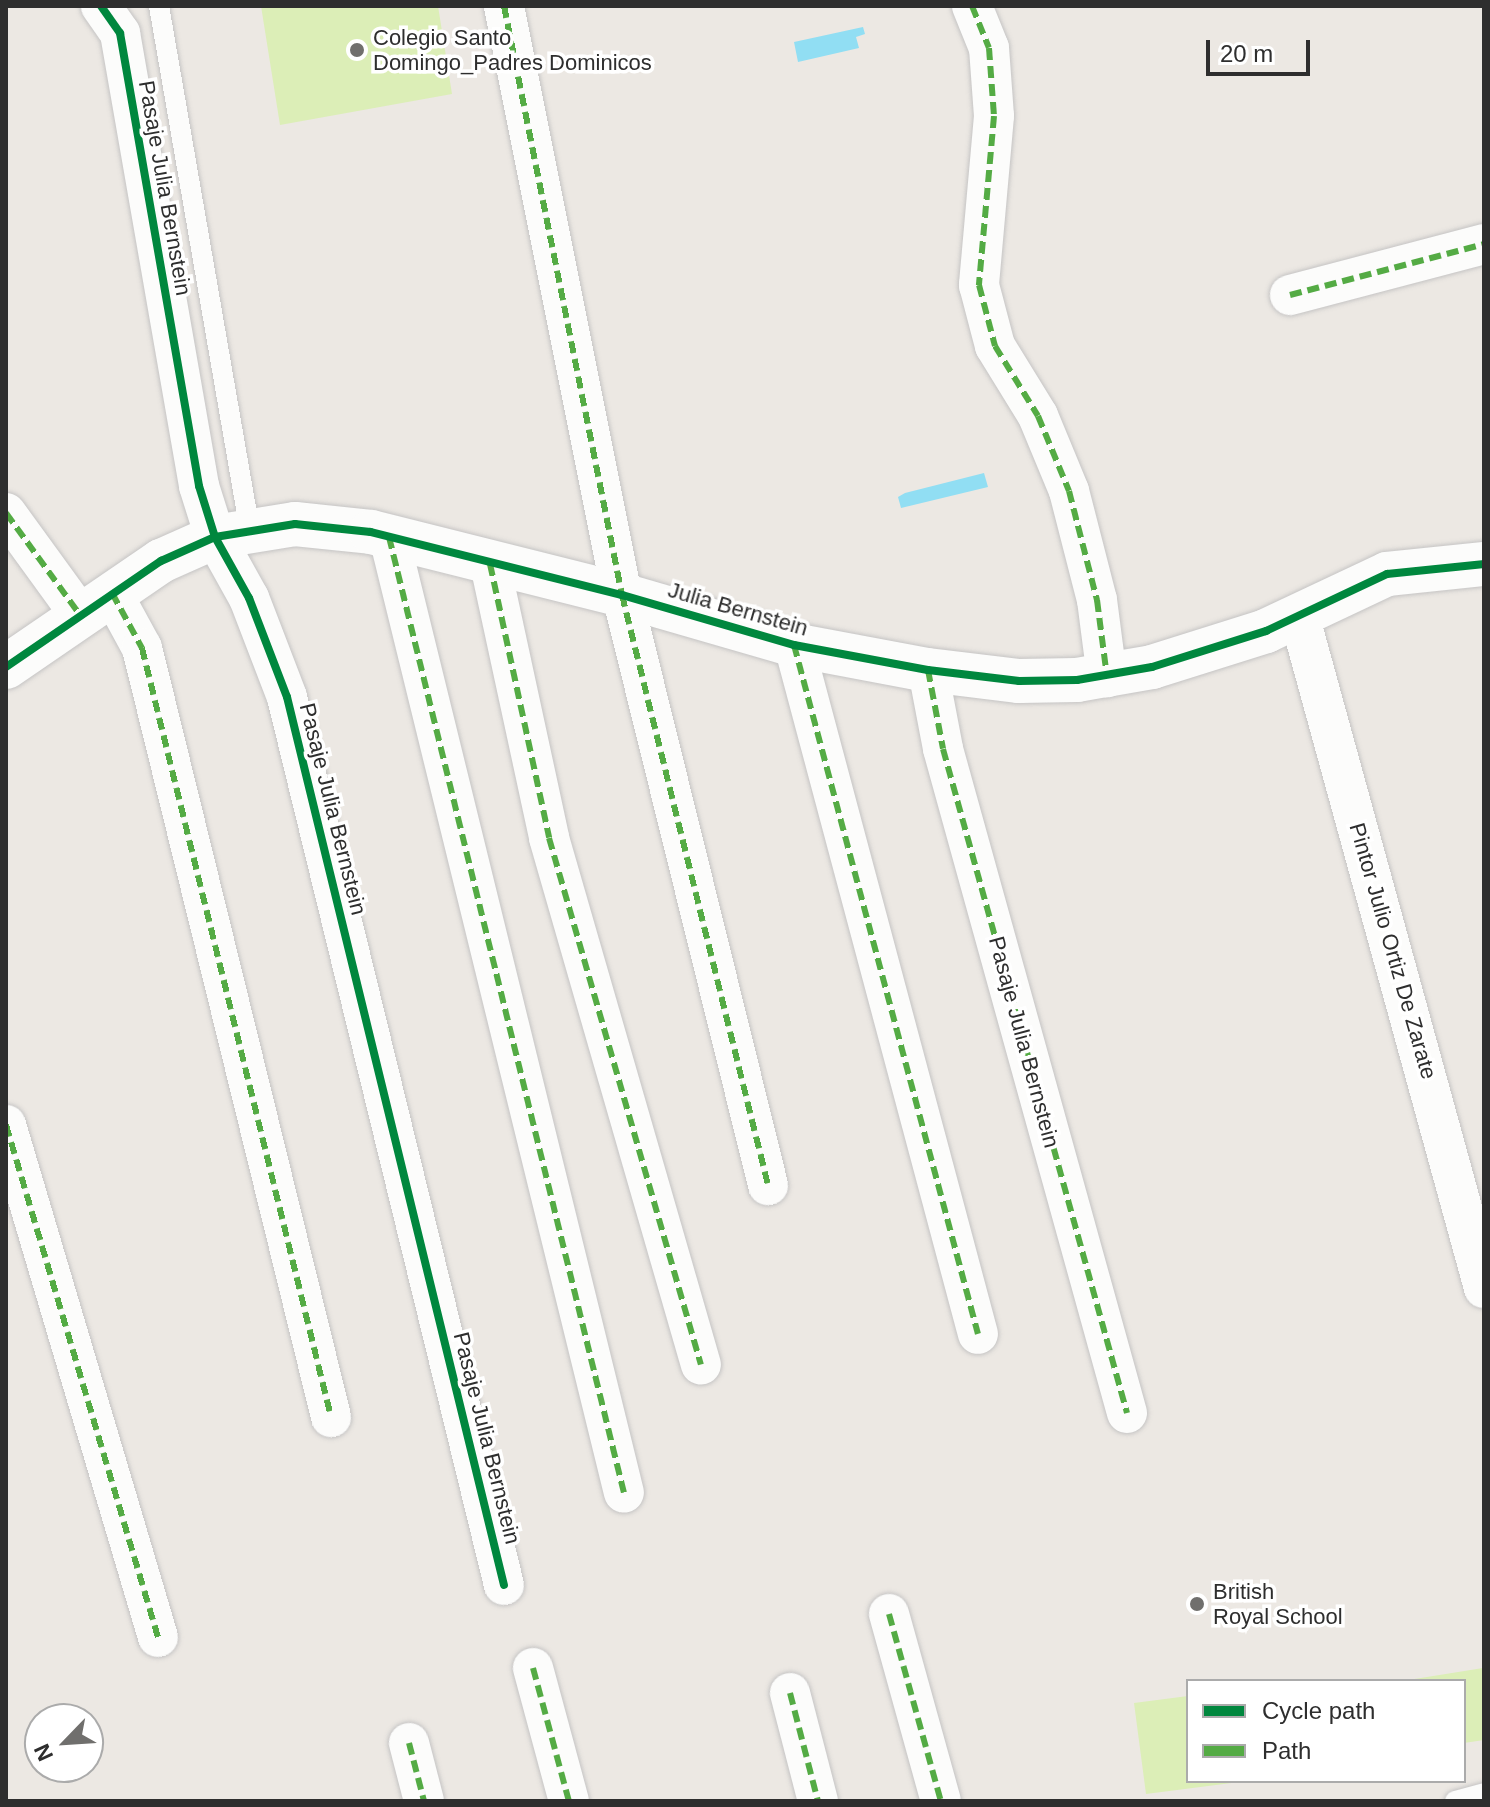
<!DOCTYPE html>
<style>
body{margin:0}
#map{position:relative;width:1490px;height:1807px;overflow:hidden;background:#ece8e3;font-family:Arial,sans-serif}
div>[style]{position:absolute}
.pitch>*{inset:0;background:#dceeb7}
.water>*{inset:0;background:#91def3}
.roads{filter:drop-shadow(0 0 2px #c5c4c4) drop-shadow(0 0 2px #c5c4c4)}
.service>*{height:20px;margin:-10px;padding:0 10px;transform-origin:10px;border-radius:10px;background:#fcfcfb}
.minor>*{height:40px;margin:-20px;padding:0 20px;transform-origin:20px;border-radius:20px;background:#fcfcfb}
.tertiary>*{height:44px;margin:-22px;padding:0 22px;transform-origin:22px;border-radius:22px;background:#fcfcfb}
.quiet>*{height:6px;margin-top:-3px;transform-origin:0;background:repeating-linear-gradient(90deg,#54ab44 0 12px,transparent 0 18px)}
.cycleway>*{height:8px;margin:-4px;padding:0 4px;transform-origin:4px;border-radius:4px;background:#00873e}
.dots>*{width:22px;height:22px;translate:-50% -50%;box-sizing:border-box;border:4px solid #fff;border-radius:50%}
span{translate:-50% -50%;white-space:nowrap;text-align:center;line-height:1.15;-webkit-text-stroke:7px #fff;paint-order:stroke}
.poi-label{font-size:22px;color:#2e2e2e}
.left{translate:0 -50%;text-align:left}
.street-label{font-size:22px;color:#2e2e2e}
.frame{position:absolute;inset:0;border:8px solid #2e2e2e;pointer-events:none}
.legend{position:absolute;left:1186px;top:1679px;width:280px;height:104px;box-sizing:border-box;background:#fff;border:2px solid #ababab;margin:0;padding:10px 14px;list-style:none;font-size:24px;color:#2e2e2e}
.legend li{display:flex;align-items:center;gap:16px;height:40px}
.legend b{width:40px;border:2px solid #ababab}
.north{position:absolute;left:24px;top:1703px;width:80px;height:80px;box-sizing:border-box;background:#fff;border:2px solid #ababab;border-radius:50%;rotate:245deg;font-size:22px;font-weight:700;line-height:32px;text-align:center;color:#2e2e2e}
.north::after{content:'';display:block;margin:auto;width:28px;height:36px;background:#706f6d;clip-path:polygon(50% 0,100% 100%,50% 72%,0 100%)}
.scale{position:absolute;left:1206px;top:40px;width:104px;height:36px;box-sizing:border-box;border:4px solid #2e2e2e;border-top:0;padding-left:10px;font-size:24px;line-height:28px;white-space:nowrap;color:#2e2e2e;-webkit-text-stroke:6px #fff;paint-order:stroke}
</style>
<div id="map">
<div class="pitch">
<i style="clip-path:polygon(261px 6px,438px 6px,452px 94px,280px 125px)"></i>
<i style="clip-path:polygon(1483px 1668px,1484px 1740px,1464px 1743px,1464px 1681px,1402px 1681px)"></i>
<i style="clip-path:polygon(1188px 1696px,1188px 1781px,1247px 1781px,1146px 1794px,1134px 1703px)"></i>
</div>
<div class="water">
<i style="clip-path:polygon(863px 27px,865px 34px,856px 37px,859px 48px,798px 62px,794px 42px)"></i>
<i style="clip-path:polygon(984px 473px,988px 487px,901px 508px,898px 497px,905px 493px)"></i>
</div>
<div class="roads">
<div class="service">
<i style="left:159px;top:6px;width:533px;rotate:80.17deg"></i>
<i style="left:1455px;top:1801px;width:30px;rotate:-15deg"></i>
</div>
<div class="minor">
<i style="left:101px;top:6px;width:33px;rotate:55deg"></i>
<i style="left:120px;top:33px;width:460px;rotate:80.1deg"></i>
<i style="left:199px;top:486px;width:53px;rotate:72.6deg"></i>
<i style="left:215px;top:537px;width:70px;rotate:60.9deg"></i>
<i style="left:249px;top:598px;width:106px;rotate:69deg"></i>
<i style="left:287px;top:697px;width:914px;rotate:76.27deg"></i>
<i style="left:504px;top:6px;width:601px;rotate:78.67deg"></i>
<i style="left:622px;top:595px;width:608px;rotate:76.1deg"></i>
<i style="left:972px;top:6px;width:45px;rotate:68deg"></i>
<i style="left:989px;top:48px;width:68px;rotate:85.8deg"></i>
<i style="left:994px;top:116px;width:170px;rotate:95.1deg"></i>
<i style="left:979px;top:285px;width:63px;rotate:75.3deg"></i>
<i style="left:995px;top:346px;width:82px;rotate:58.4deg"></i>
<i style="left:1038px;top:416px;width:81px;rotate:67.5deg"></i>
<i style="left:1069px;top:491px;width:113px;rotate:75.6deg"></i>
<i style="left:1097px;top:600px;width:78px;rotate:82.6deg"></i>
<i style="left:1290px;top:295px;width:201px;rotate:-14.7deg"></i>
<i style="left:6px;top:513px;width:126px;rotate:54deg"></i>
<i style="left:389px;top:537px;width:984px;rotate:76.19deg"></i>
<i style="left:490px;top:564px;width:280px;rotate:77.8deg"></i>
<i style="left:549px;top:838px;width:548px;rotate:73.91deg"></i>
<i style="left:112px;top:593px;width:63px;rotate:61.4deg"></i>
<i style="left:142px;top:648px;width:792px;rotate:76.19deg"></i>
<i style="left:1299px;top:615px;width:698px;rotate:74.63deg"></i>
<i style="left:794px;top:645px;width:713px;rotate:75.05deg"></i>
<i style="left:928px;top:670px;width:80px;rotate:79.2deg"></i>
<i style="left:943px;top:749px;width:689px;rotate:74.51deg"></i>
<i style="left:6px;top:1125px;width:534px;rotate:73.47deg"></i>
<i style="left:889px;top:1614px;width:194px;rotate:74.5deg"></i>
<i style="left:533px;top:1668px;width:138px;rotate:74.9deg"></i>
<i style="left:790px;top:1693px;width:112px;rotate:75.5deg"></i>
<i style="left:409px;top:1743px;width:60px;rotate:75.5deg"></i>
</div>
<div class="tertiary">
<i style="left:6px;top:667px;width:188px;rotate:-34.4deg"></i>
<i style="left:161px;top:561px;width:59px;rotate:-24deg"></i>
<i style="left:215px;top:537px;width:81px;rotate:-9.2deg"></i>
<i style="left:295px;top:524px;width:76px;rotate:6deg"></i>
<i style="left:371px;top:532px;width:259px;rotate:14.1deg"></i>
<i style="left:622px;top:595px;width:179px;rotate:16.2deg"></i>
<i style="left:794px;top:645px;width:136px;rotate:10.6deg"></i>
<i style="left:928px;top:670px;width:92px;rotate:6.9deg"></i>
<i style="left:1019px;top:681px;width:58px;rotate:-1deg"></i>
<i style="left:1077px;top:680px;width:76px;rotate:-9.8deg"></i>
<i style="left:1152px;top:667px;width:120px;rotate:-17.5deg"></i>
<i style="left:1266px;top:631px;width:134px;rotate:-25.2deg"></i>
<i style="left:1387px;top:574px;width:98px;rotate:-5.9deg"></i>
</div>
</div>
<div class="quiet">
<i style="left:504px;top:6px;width:601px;rotate:78.67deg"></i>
<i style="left:622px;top:595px;width:608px;rotate:76.1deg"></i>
<i style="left:972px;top:6px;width:45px;rotate:68deg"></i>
<i style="left:989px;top:48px;width:68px;rotate:85.8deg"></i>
<i style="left:994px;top:116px;width:170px;rotate:95.1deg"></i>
<i style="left:979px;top:285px;width:63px;rotate:75.3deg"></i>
<i style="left:995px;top:346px;width:82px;rotate:58.4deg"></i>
<i style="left:1038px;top:416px;width:81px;rotate:67.5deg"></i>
<i style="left:1069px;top:491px;width:113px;rotate:75.6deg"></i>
<i style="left:1097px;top:600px;width:78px;rotate:82.6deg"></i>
<i style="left:1290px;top:295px;width:201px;rotate:-14.7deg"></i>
<i style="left:6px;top:513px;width:126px;rotate:54deg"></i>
<i style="left:389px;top:537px;width:984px;rotate:76.19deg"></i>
<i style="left:490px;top:564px;width:280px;rotate:77.8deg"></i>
<i style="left:549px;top:838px;width:548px;rotate:73.91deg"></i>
<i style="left:112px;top:593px;width:63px;rotate:61.4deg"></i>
<i style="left:142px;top:648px;width:792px;rotate:76.19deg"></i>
<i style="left:794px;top:645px;width:713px;rotate:75.05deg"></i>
<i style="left:928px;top:670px;width:80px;rotate:79.2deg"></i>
<i style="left:943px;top:749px;width:689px;rotate:74.51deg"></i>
<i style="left:6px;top:1125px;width:534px;rotate:73.47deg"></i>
<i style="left:889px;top:1614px;width:194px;rotate:74.5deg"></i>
<i style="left:533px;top:1668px;width:138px;rotate:74.9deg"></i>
<i style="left:790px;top:1693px;width:112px;rotate:75.5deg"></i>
<i style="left:409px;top:1743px;width:60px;rotate:75.5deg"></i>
</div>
<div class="cycleway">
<i style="left:101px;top:6px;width:33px;rotate:55deg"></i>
<i style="left:120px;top:33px;width:460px;rotate:80.1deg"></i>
<i style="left:199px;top:486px;width:53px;rotate:72.6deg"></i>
<i style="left:215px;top:537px;width:70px;rotate:60.9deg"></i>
<i style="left:249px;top:598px;width:106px;rotate:69deg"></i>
<i style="left:287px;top:697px;width:914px;rotate:76.27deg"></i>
<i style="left:6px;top:667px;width:188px;rotate:-34.4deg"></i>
<i style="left:161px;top:561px;width:59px;rotate:-24deg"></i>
<i style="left:215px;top:537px;width:81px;rotate:-9.2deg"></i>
<i style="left:295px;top:524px;width:76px;rotate:6deg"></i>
<i style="left:371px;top:532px;width:259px;rotate:14.1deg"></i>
<i style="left:622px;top:595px;width:179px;rotate:16.2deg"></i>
<i style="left:794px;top:645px;width:136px;rotate:10.6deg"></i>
<i style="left:928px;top:670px;width:92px;rotate:6.9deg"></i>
<i style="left:1019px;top:681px;width:58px;rotate:-1deg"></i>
<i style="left:1077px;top:680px;width:76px;rotate:-9.8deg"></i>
<i style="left:1152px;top:667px;width:120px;rotate:-17.5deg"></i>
<i style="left:1266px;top:631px;width:134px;rotate:-25.2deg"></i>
<i style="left:1387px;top:574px;width:98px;rotate:-5.9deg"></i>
</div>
<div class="dots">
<i style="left:357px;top:50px;background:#706f6d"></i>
<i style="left:1197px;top:1604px;background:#706f6d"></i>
</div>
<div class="poi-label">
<span class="left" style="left:373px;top:50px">Colegio Santo<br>Domingo_Padres Dominicos</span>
<span class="left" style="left:1213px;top:1604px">British<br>Royal School</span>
</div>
<div class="street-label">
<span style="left:165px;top:188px;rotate:80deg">Pasaje Julia Bernstein</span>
<span style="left:738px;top:609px;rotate:16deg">Julia Bernstein</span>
<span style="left:333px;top:809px;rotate:76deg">Pasaje Julia Bernstein</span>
<span style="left:1393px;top:951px;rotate:74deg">Pintor Julio Ortiz De Zarate</span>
<span style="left:1024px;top:1042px;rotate:75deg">Pasaje Julia Bernstein</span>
<span style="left:487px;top:1438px;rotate:76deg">Pasaje Julia Bernstein</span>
</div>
<div class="frame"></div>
<ul class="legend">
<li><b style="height:10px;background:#00873e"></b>Cycle path</li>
<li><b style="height:10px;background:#54ab44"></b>Path</li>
</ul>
<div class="north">N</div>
<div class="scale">20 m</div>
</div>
